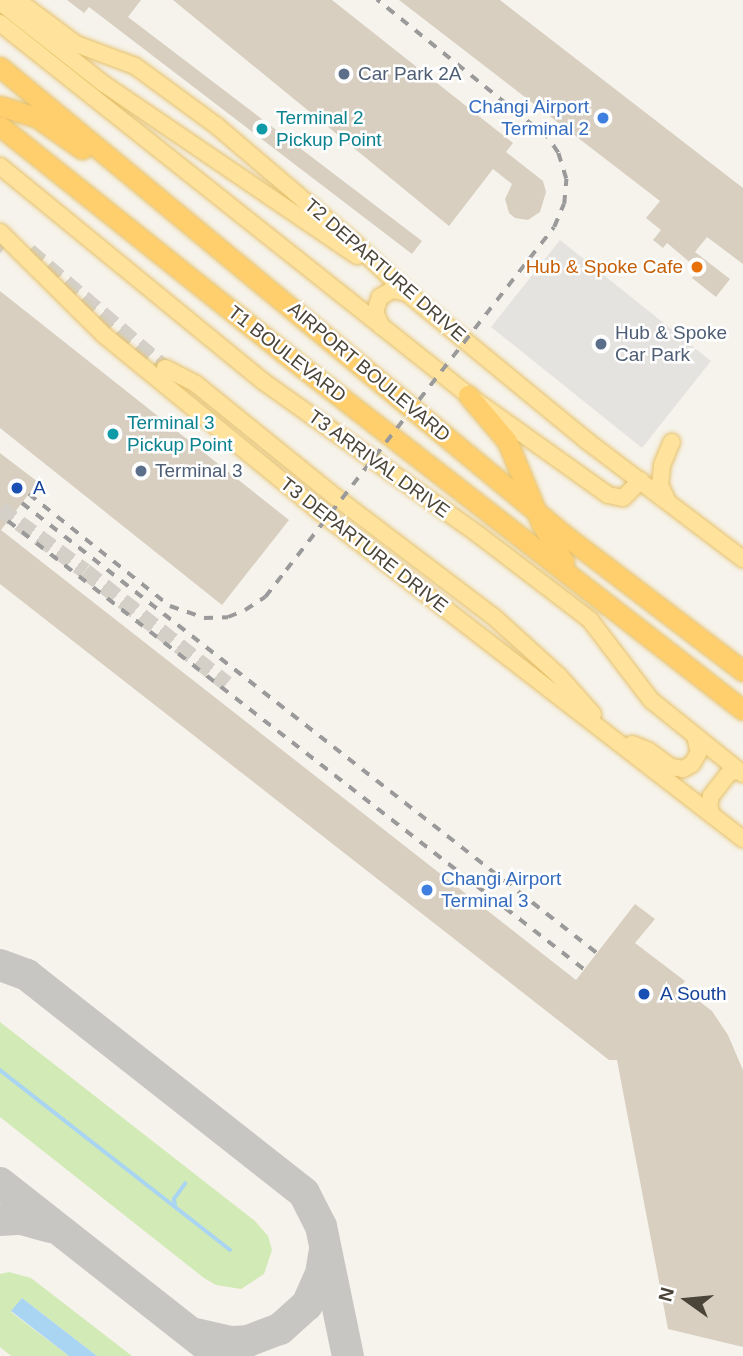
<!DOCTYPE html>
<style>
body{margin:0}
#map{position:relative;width:743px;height:1356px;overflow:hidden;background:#f6f3ec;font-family:Arial,sans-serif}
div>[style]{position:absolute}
.green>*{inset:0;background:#d2eab5}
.parking>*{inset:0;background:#e5e3e0}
.water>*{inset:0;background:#a9d4f2}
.stream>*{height:3.5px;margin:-1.75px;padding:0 1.75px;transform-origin:1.75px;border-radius:1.75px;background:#a9d4f2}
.taxiway>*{height:32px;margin:-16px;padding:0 16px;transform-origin:16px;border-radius:16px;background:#c8c6c3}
.building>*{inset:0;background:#d8cfc1}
.major-tunnel>*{height:16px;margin-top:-8px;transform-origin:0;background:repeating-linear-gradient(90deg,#d4d0c8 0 16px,transparent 0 24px)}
.roads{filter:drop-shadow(0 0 2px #e6c16a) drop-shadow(0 0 2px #e6c16a)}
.major>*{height:16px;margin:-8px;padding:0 8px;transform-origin:8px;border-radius:8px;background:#ffe39c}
.highway>*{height:19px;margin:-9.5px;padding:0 9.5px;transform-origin:9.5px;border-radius:9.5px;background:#ffcf6e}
.rail>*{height:3.5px;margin-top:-1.75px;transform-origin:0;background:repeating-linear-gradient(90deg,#9a9a9a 0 9px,transparent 0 18px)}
.dots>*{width:19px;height:19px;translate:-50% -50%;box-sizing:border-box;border:4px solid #fff;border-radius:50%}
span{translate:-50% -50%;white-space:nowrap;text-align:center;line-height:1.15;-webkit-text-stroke:5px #fff;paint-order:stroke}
.service-label{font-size:19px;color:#4e5e75}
.left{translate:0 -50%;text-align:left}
.shop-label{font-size:19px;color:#366cbe}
.right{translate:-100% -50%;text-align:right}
.culture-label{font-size:19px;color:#0d838f}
.food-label{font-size:19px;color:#c56008}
.street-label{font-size:19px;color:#4b4439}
.transit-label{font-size:19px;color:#164399}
.north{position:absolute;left:652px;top:1265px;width:70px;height:70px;-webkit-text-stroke:5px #fff;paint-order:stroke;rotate:285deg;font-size:19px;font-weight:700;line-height:28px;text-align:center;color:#4b4439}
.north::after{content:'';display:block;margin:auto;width:24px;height:32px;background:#4b4439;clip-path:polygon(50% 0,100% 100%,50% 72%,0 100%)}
</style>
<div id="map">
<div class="green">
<i style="clip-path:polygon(0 1022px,255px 1221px,268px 1236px,272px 1250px,264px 1274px,241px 1289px,216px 1285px,204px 1278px,0 1117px)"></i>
<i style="clip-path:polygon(9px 1272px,31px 1278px,132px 1356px,97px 1356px,22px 1298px,11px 1312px,69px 1356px,11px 1356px,0 1347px,0 1274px)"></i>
</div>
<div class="parking">
<i style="clip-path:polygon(560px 240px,711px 361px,642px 448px,491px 327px)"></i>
</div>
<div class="water">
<i style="clip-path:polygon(22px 1298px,97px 1356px,69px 1356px,11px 1311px)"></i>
</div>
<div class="stream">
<i style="left:0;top:1070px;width:292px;rotate:38deg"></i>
<i style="left:175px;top:1206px;width:7px;rotate:-98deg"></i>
<i style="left:174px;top:1199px;width:19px;rotate:-54deg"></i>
</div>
<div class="taxiway">
<i style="left:0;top:965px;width:29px;rotate:20deg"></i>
<i style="left:27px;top:975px;width:352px;rotate:38.2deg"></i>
<i style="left:304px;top:1193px;width:37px;rotate:63deg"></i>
<i style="left:321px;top:1226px;width:133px;rotate:78.3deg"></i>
<i style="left:0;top:1183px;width:280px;rotate:38.2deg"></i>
<i style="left:0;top:1220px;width:22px;rotate:-3deg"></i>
<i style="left:22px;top:1219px;width:29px;rotate:16deg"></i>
<i style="left:196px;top:1334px;width:36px;rotate:13deg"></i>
<i style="left:231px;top:1342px;width:17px;rotate:-3deg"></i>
<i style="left:248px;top:1341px;width:34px;rotate:-21deg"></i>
<i style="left:280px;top:1329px;width:36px;rotate:-42deg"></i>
<i style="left:307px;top:1305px;width:34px;rotate:-66deg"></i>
<i style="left:321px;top:1274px;width:20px;rotate:-81deg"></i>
</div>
<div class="building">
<i style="clip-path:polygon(67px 0,141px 0,128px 17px,422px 241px,412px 254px,89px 7px,84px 13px)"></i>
<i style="clip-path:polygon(173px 0,332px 0,513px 143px,506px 152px,543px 181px,546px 192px,540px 212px,528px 220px,515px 218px,509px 213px,505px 199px,512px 184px,493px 169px,449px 226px)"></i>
<i style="clip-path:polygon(399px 0,500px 0,743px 188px,743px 264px,707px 237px,695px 252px,730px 279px,716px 297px,692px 278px,699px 270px,667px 243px,663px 248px,653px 240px,661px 230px,646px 218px,660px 201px)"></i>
<i style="clip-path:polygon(0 291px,289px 520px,222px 605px,0 428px)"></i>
<i style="clip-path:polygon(0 453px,38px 482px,1px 530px,576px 980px,635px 904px,655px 919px,635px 943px,685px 981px,680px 987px,712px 1011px,728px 1035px,743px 1070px,743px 1347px,668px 1329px,617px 1060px,609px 1060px,0 584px)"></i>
</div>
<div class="major-tunnel">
<i style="left:0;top:244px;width:6px;rotate:39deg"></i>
<i style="left:29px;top:251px;width:179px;rotate:40.7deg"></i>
<i style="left:0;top:509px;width:105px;rotate:36.1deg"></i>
<i style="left:85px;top:571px;width:181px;rotate:38.5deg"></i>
</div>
<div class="roads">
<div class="major">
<i style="left:17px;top:0;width:74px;rotate:36.7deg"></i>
<i style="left:76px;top:44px;width:63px;rotate:20.4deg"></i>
<i style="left:135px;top:66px;width:102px;rotate:36.2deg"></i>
<i style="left:217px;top:126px;width:179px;rotate:40.5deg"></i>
<i style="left:353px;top:242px;width:74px;rotate:43.4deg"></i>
<i style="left:407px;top:293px;width:233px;rotate:39.4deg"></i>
<i style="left:587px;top:441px;width:196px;rotate:37.1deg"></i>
<i style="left:0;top:2px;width:132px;rotate:38.3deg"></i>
<i style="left:104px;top:84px;width:306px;rotate:34.2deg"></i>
<i style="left:0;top:23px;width:598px;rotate:38.48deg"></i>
<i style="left:468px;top:395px;width:172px;rotate:35.5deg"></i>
<i style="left:608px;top:495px;width:15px;rotate:11deg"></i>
<i style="left:623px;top:498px;width:25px;rotate:-45deg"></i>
<i style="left:0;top:166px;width:341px;rotate:39.3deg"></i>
<i style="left:264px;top:382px;width:264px;rotate:35.4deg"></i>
<i style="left:479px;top:535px;width:140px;rotate:37.4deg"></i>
<i style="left:590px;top:620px;width:101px;rotate:52.7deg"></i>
<i style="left:651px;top:700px;width:118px;rotate:38.8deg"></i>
<i style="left:0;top:232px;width:146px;rotate:44.7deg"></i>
<i style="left:104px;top:335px;width:273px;rotate:39.3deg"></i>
<i style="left:315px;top:508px;width:541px;rotate:37.72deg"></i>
<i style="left:381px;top:326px;width:15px;rotate:-113deg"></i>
<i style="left:375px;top:312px;width:16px;rotate:-72deg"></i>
<i style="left:380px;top:297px;width:14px;rotate:-30deg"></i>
<i style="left:392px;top:290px;width:15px;rotate:11deg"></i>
<i style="left:165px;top:368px;width:35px;rotate:27deg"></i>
<i style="left:196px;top:384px;width:181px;rotate:39deg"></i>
<i style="left:337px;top:498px;width:197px;rotate:37.2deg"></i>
<i style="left:494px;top:617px;width:88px;rotate:42.2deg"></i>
<i style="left:559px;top:676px;width:51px;rotate:48.2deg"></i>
<i style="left:667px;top:500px;width:17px;rotate:-115deg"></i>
<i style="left:660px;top:485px;width:20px;rotate:-84deg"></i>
<i style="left:662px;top:465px;width:25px;rotate:-67deg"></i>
<i style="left:632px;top:744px;width:18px;rotate:22deg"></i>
<i style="left:649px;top:751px;width:27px;rotate:36deg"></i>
<i style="left:671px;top:767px;width:12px;rotate:9deg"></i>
<i style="left:683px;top:769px;width:10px;rotate:-29deg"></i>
<i style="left:692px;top:764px;width:14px;rotate:-60deg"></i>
<i style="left:699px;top:752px;width:16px;rotate:-104deg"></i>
<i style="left:712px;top:815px;width:9px;rotate:-108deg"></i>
<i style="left:709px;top:806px;width:10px;rotate:-79deg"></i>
<i style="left:711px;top:796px;width:31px;rotate:-52deg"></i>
<i style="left:730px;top:772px;width:8px;rotate:-7deg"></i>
</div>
<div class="highway">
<i style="left:0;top:67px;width:736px;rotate:39.66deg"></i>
<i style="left:567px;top:537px;width:221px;rotate:37.3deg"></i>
<i style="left:0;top:106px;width:38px;rotate:17deg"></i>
<i style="left:36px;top:117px;width:56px;rotate:34.8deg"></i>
<i style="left:0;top:126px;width:364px;rotate:38.6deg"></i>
<i style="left:284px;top:353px;width:581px;rotate:37.87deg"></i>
<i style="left:468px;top:395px;width:60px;rotate:49.7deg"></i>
<i style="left:507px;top:441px;width:89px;rotate:67.5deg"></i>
<i style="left:541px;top:523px;width:45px;rotate:59.5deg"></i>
</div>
</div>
<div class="rail">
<i style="left:29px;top:494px;width:180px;rotate:38.5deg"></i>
<i style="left:170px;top:606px;width:36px;rotate:19deg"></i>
<i style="left:204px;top:618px;width:24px;rotate:-2deg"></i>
<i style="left:228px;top:617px;width:18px;rotate:-22deg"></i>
<i style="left:245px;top:610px;width:24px;rotate:-33deg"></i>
<i style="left:265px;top:597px;width:34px;rotate:-52deg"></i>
<i style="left:286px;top:570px;width:435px;rotate:-52deg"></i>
<i style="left:554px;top:227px;width:25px;rotate:-67deg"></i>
<i style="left:564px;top:204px;width:25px;rotate:-85deg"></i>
<i style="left:566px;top:179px;width:27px;rotate:-107deg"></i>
<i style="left:558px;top:153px;width:18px;rotate:-124deg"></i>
<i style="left:548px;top:138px;width:220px;rotate:-141.1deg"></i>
<i style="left:22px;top:503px;width:730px;rotate:38.05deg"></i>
<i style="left:8px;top:521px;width:731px;rotate:37.89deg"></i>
</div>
<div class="dots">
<i style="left:344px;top:74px;background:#5c6f8a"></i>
<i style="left:603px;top:118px;background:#3f7fe0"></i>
<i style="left:262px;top:129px;background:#0f9aa8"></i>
<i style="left:697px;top:267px;background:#e8710a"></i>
<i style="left:601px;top:344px;background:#5c6f8a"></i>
<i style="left:113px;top:434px;background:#0f9aa8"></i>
<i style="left:141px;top:471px;background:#5c6f8a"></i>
<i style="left:17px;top:488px;background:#1a4fb4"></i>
<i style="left:427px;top:890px;background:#3f7fe0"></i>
<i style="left:644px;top:994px;background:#1a4fb4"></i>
</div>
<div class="service-label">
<span class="left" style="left:358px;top:74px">Car Park 2A</span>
<span class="left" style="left:615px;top:344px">Hub &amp; Spoke<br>Car Park</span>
<span class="left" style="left:155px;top:471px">Terminal 3</span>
</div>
<div class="shop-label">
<span class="right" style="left:589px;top:118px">Changi Airport<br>Terminal 2</span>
<span class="left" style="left:441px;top:890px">Changi Airport<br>Terminal 3</span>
</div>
<div class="culture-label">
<span class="left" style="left:276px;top:129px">Terminal 2<br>Pickup Point</span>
<span class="left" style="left:127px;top:434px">Terminal 3<br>Pickup Point</span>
</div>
<div class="food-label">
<span class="right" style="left:683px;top:267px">Hub &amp; Spoke Cafe</span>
</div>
<div class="street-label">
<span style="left:385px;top:270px;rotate:41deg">T2 DEPARTURE DRIVE</span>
<span style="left:287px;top:354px;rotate:38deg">T1 BOULEVARD</span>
<span style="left:369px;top:372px;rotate:40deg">AIRPORT BOULEVARD</span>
<span style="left:379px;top:464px;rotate:36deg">T3 ARRIVAL DRIVE</span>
<span style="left:364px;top:545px;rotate:38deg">T3 DEPARTURE DRIVE</span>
</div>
<div class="transit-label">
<span class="left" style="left:33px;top:488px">A</span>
<span class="left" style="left:660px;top:994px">A South</span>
</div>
<div class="north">N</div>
</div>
